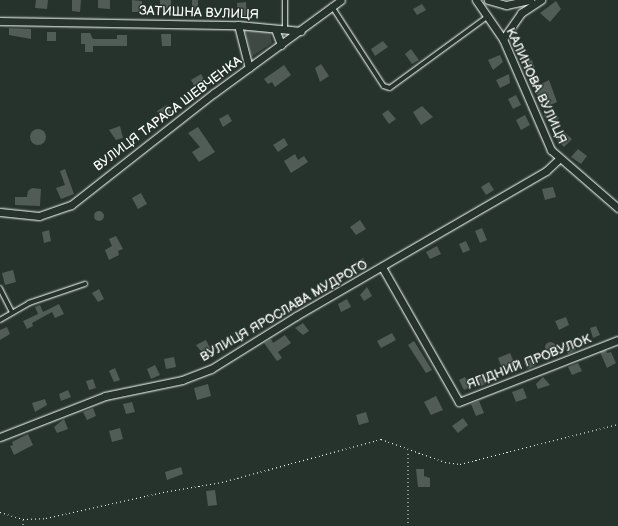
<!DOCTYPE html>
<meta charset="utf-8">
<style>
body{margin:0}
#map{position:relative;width:618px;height:526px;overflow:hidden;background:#26332d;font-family:"Balsamiq Sans",sans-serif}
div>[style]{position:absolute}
.green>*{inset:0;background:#3e4944}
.building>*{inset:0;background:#515c57}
.round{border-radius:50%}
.path>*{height:1px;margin-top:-0.5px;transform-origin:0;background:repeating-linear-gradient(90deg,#fff 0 1px,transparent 0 4px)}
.roads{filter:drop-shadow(0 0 1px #fff) drop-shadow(0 0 1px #fff)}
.service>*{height:3.5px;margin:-1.75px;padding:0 1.75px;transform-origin:1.75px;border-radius:1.75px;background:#26332d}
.minor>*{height:7px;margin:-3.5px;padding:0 3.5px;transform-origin:3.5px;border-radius:3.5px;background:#26332d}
span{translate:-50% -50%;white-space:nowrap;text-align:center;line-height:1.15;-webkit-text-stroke:3px #26332d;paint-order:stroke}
.street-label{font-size:13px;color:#fff}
</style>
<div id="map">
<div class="green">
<i style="clip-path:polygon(245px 30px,270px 32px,272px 43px,251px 57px)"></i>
</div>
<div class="building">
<i style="clip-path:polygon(36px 0,48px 0,47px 9px,35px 8px)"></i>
<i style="clip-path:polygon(72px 0,81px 0,80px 12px,72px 11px)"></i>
<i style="clip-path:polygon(98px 0,110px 0,110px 9px,98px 8px)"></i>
<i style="clip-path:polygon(132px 0,142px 1px,142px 12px,132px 12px)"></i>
<i style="clip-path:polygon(160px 0,171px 0,171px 8px,160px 9px)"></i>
<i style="clip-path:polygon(192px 0,198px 0,198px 12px,192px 12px)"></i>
<i style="clip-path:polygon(556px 1px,561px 9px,550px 22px,540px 13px)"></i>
<i style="clip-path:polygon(246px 2px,247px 18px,238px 19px,237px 3px)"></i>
<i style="clip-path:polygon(422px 4px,426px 10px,417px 15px,413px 9px)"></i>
<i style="clip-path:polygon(9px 28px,31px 29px,31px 39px,9px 35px)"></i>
<i style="clip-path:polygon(47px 32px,56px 32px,56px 41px,47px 41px)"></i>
<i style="clip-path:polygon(81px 33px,90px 33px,93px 39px,117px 39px,117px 35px,127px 35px,127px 46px,93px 46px,93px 52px,85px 52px,85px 44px,81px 44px)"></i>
<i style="clip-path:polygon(161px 34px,171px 34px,171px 46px,162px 46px)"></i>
<i style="clip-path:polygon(383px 41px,388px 47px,375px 56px,371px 49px)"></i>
<i style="clip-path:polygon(411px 49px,419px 60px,412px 64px,405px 54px)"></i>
<i style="clip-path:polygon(500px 55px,503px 62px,493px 70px,488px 60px)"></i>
<i style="clip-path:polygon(532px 60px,535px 69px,527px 72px,524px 62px)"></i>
<i style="clip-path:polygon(321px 64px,329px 76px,320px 82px,315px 68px)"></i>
<i style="clip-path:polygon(284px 65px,291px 75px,275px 87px,272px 82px,268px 84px,264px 79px)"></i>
<i style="clip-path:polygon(201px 74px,206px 83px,196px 89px,191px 80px)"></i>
<i style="clip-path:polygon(509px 74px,510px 83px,500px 88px,496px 80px)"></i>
<i style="clip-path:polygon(549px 80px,557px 102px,548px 106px,545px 100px,540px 102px,535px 91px,541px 89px,539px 85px)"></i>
<i style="clip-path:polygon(516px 95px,521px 105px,513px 109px,508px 99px)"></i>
<i style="clip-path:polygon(167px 105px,173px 115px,162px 120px,157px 111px)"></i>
<i style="clip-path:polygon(422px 106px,433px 117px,421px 125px,413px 112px)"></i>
<i style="clip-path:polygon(551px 109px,559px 118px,552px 124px,544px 116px)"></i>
<i style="clip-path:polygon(388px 110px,396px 119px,389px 124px,382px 114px)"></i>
<i style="clip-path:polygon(228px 114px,232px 121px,223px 127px,219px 119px)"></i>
<i style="clip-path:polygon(525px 115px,530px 125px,521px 130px,516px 120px)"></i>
<i style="clip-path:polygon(120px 126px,123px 138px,116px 140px,109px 130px)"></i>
<i style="clip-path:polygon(198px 127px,215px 152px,199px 162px,192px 152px,200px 147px,188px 133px)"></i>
<i class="round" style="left:30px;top:129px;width:16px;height:16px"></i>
<i style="clip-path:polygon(564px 132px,572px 139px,564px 147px,557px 140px)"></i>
<i style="clip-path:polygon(284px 138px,288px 145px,278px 152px,273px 145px)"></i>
<i style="clip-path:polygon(578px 149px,587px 156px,581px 164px,571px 157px)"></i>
<i style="clip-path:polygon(295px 154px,298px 160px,304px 156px,308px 162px,291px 173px,284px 161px)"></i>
<i style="clip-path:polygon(65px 169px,74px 194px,61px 199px,56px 188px,65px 185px,60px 171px)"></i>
<i style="clip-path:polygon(489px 182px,494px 190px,486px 195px,481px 187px)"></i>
<i style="clip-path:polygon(553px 187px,556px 197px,545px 200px,542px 189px)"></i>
<i style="clip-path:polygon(32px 188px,41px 189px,40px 206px,15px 205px,15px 197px,27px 197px,28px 191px)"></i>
<i style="clip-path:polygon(141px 193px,147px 204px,138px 209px,132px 198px)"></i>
<i class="round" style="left:94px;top:211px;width:10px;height:10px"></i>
<i style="clip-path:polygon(360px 220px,366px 229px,356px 235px,350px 227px)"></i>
<i style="clip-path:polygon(482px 228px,487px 240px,480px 243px,475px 231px)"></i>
<i style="clip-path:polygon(49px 230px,51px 241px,44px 243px,42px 232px)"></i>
<i style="clip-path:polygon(116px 236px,123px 249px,118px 251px,119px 255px,109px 260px,105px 250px,112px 246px,109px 239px)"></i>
<i style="clip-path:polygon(466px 241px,470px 250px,463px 253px,459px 244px)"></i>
<i style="clip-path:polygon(437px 246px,441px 254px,430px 259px,426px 252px)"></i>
<i style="clip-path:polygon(363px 258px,367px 266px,359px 271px,354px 263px)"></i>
<i style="clip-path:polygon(13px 270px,16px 282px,5px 285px,2px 273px)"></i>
<i style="clip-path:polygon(367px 287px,372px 296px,364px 301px,360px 295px)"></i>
<i style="clip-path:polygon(99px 289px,104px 299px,98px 302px,92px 293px)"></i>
<i style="clip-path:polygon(347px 299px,351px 307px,341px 312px,338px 304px)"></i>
<i style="clip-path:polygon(59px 304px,64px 314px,55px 318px,52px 312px,32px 323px,33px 326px,27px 329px,23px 321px,38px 314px,35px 307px,40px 305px,43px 312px)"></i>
<i style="clip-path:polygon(566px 317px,569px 325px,559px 330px,555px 321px)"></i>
<i style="clip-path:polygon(303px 323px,309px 331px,303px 335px,295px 328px)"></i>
<i style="clip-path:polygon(596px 326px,600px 335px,593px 338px,590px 328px)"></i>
<i style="clip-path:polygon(7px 327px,10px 334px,0 340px,0 330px)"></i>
<i style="clip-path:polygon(392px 333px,396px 340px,381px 348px,377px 341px)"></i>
<i style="clip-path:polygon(285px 335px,291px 343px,278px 352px,282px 358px,277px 361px,264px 343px,271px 339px,273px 343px)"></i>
<i style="clip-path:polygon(206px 340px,212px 352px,204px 355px,196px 345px)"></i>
<i style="clip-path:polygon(414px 341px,432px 370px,426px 373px,408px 345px)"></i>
<i class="round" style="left:544.5px;top:341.5px;width:11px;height:11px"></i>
<i style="clip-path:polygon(574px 343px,576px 350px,568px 354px,565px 346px)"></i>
<i style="clip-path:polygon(606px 350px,607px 353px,611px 352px,616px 363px,607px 368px,600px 352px)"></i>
<i style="clip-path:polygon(510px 353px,514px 362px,502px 368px,498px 358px)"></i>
<i style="clip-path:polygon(174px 357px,176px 367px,166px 369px,164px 359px)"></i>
<i style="clip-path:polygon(533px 358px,536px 365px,528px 369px,524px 363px)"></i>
<i style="clip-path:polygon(578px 363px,582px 371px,572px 375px,568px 367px)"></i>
<i style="clip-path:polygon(155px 365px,160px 375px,151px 379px,147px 369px)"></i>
<i style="clip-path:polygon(115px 368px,120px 380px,114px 382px,109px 371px)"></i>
<i style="clip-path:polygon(487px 373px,490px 382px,481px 386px,478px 377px)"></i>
<i style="clip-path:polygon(465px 377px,470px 387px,464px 390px,459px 380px)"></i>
<i style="clip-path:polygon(543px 377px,550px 385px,538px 389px,536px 384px)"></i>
<i style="clip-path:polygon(93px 379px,96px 388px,89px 390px,86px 381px)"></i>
<i style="clip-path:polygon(208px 384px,211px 396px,197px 400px,194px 388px)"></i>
<i style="clip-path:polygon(523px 388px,527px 398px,516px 402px,512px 392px)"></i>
<i style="clip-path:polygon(68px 390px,71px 397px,61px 401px,59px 394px)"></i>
<i style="clip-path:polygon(436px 396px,443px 410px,431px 415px,424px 402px)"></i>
<i style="clip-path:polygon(45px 399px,47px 405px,35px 412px,32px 403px)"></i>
<i style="clip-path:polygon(479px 401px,484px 413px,476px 416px,471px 404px)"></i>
<i style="clip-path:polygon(132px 402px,135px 412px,126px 414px,123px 404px)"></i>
<i style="clip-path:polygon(93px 408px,96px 416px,87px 420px,83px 412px)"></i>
<i style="clip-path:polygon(366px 412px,369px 422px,359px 425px,356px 415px)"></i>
<i style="clip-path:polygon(463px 418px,468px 425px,458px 433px,452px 426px)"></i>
<i style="clip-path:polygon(64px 419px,68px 429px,57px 433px,54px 427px)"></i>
<i style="clip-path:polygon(120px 428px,123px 439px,112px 442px,109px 431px)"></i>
<i style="clip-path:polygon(28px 434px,33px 445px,14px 455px,10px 446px,13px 445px,12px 442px)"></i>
<i style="clip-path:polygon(181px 467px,183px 474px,167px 480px,165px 472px)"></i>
<i style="clip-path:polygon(416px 469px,424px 469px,424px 476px,430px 478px,430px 487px,418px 487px)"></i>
<i style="clip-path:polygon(215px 490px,217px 505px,208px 506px,206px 491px)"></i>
</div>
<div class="path">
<i style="left:0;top:512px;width:24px;rotate:17deg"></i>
<i style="left:23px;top:519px;width:23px;rotate:-2deg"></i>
<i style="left:46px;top:518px;width:120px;rotate:-12.5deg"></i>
<i style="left:163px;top:492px;width:60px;rotate:-9.6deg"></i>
<i style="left:222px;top:482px;width:165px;rotate:-15.1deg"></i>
<i style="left:381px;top:439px;width:68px;rotate:19.8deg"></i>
<i style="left:445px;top:462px;width:15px;rotate:8deg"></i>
<i style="left:460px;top:464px;width:163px;rotate:-14.2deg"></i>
<i style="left:23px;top:520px;width:6px;rotate:90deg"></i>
<i style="left:408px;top:526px;width:75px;rotate:-90deg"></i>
</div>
<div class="roads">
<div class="service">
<i style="left:332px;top:6px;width:95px;rotate:57deg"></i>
<i style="left:384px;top:86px;width:6px;rotate:18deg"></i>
<i style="left:390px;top:88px;width:120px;rotate:-36.2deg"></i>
<i style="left:285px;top:29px;width:29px;rotate:-90deg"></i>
<i style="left:0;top:288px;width:27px;rotate:63deg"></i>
<i style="left:0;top:320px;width:34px;rotate:-30deg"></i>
<i style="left:29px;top:303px;width:59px;rotate:-18.7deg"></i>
</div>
<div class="minor">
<i style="left:476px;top:0;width:47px;rotate:55.3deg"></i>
<i style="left:503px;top:39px;width:121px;rotate:66.6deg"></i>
<i style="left:551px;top:150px;width:89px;rotate:40.9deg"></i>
<i style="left:488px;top:0;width:19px;rotate:16deg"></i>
<i style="left:506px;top:5px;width:25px;rotate:-12deg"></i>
<i style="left:0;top:21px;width:238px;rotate:1deg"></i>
<i style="left:238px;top:25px;width:63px;rotate:5.4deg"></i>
<i style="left:238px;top:25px;width:44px;rotate:75.7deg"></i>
<i style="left:275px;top:29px;width:17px;rotate:69deg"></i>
<i style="left:503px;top:39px;width:32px;rotate:-55deg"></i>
<i style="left:521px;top:13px;width:24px;rotate:-33deg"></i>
<i style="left:0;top:212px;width:39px;rotate:6deg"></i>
<i style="left:39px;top:216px;width:34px;rotate:-19deg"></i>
<i style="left:71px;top:205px;width:182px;rotate:-38.1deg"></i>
<i style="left:214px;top:93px;width:157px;rotate:-36.2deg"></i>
<i style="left:382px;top:267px;width:155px;rotate:60.3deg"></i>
<i style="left:459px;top:402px;width:171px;rotate:-21.3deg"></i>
<i style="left:0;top:437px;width:113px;rotate:-21.3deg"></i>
<i style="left:105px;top:396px;width:79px;rotate:-11.7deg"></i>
<i style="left:182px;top:380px;width:31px;rotate:-21deg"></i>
<i style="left:211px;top:369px;width:100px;rotate:-31.9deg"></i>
<i style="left:296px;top:316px;width:289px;rotate:-30.1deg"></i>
<i style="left:546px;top:171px;width:18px;rotate:-43deg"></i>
</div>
</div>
<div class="street-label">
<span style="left:199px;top:13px;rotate:2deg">ЗАТИШНА ВУЛИЦЯ</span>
<span style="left:536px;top:86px;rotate:65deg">КАЛИНОВА ВУЛИЦЯ</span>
<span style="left:168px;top:114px;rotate:-37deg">ВУЛИЦЯ ТАРАСА ШЕВЧЕНКА</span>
<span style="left:284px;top:311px;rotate:-30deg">ВУЛИЦЯ ЯРОСЛАВА МУДРОГО</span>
<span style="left:529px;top:362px;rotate:-21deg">ЯГІДНИЙ ПРОВУЛОК</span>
</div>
</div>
